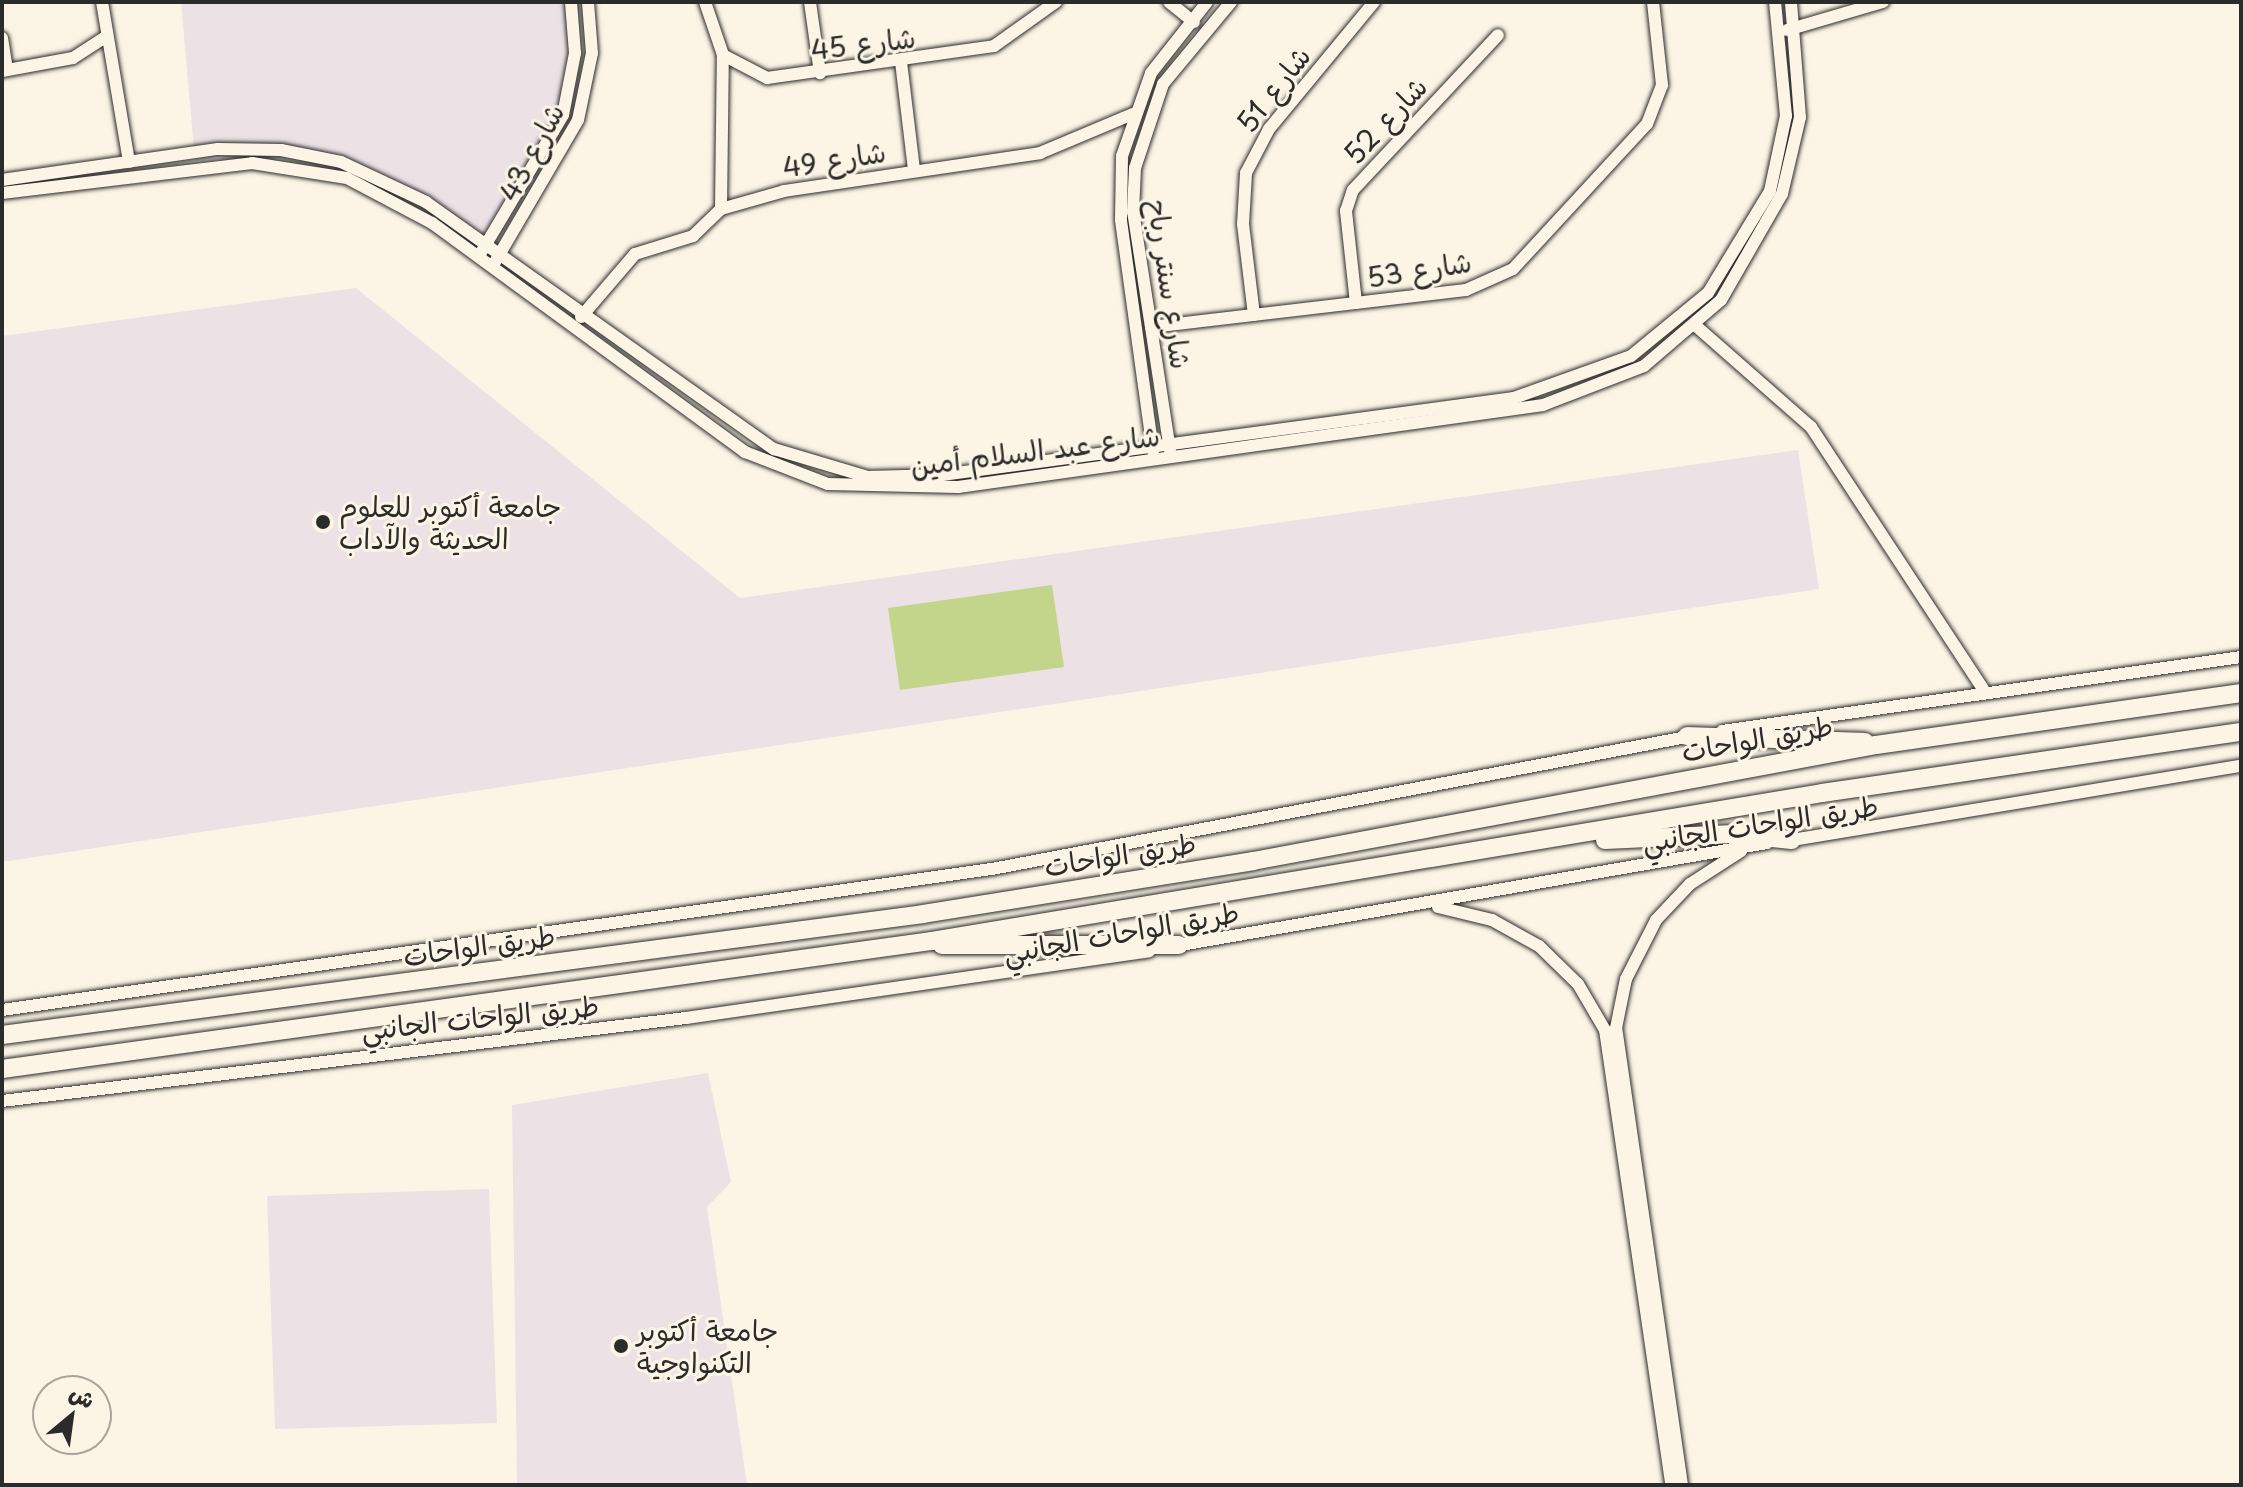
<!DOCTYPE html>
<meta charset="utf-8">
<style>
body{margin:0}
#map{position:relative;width:2243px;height:1487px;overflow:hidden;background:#fcf5e5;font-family:"Playpen Sans","Playpen Sans Arabic",sans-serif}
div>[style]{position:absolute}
.built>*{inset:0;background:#ece2e6}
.green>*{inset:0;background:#c2d58a}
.roads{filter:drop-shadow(0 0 2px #2b2b2b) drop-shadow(0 0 2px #2b2b2b)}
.minor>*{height:12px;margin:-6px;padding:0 6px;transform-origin:6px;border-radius:6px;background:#fcf5e5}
.highway>*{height:18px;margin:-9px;padding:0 9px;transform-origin:9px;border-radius:9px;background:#fcf5e5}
.dots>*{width:22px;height:22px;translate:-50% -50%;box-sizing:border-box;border:4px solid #fcf5e5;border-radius:50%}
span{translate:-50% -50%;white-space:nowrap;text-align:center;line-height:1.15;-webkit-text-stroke:6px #fcf5e5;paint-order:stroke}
.street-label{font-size:28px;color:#2b2b2b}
.poi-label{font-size:28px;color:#2b2b2b}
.left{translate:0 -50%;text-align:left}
.frame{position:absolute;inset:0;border:4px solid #2b2b2b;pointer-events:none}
.north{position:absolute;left:32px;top:1375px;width:80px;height:80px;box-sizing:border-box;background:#fcf5e5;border:2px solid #a8a49b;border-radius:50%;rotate:29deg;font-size:22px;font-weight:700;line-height:32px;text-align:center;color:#2b2b2b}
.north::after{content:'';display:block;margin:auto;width:28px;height:36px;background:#2b2b2b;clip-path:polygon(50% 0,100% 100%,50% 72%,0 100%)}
</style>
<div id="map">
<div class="built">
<i style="clip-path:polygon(181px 2px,579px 2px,581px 69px,574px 106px,488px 257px,373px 179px,287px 158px,195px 161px)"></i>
<i style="clip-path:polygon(356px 288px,740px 598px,1798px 450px,1819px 589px,2px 862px,2px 336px)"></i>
<i style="clip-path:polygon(708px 1073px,731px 1182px,707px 1207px,747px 1485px,517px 1485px,512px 1105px)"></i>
<i style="clip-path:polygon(489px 1189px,497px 1423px,275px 1429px,267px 1196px)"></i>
</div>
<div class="green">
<i style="clip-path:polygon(1052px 585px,1064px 667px,900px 690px,888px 608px)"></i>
</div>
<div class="roads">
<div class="minor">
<i style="left:102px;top:2px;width:162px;rotate:80.4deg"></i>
<i style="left:705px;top:2px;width:56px;rotate:71.2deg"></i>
<i style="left:723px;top:55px;width:50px;rotate:27.6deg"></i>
<i style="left:767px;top:78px;width:229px;rotate:-8deg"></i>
<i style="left:994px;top:46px;width:76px;rotate:-35.4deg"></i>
<i style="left:810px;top:2px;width:72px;rotate:82deg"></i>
<i style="left:1169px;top:2px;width:32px;rotate:39deg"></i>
<i style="left:1787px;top:30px;width:100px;rotate:-16.3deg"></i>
<i style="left:2px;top:38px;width:32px;rotate:81deg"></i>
<i style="left:901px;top:62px;width:109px;rotate:83.1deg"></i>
<i style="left:2px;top:71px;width:72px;rotate:-10.4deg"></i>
<i style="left:73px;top:58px;width:40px;rotate:-32.9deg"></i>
<i style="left:2px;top:180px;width:218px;rotate:-8.2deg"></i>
<i style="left:218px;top:149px;width:63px;rotate:0.9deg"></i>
<i style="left:281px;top:150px;width:61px;rotate:11.3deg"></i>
<i style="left:341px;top:162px;width:94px;rotate:25.2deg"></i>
<i style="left:426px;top:202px;width:427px;rotate:35.4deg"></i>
<i style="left:774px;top:449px;width:98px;rotate:16.6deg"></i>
<i style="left:868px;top:477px;width:74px;rotate:-1.5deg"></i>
<i style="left:942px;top:475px;width:577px;rotate:-7.67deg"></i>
<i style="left:1514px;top:398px;width:124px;rotate:-19.7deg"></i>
<i style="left:1631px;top:356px;width:99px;rotate:-39.3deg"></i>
<i style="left:1708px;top:293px;width:119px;rotate:-58.7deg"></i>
<i style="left:1770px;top:191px;width:77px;rotate:-78deg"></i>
<i style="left:1786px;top:116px;width:115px;rotate:-95.5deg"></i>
<i style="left:2px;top:193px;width:252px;rotate:-6.8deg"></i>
<i style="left:252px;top:163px;width:96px;rotate:9deg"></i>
<i style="left:347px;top:178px;width:96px;rotate:27.9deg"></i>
<i style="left:432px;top:223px;width:388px;rotate:36.2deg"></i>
<i style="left:745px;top:452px;width:89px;rotate:21.1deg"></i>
<i style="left:828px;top:484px;width:130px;rotate:1.3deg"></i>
<i style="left:958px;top:487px;width:591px;rotate:-7.98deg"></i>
<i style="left:1543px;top:405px;width:108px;rotate:-21.1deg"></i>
<i style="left:1644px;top:366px;width:101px;rotate:-40.6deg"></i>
<i style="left:1721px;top:300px;width:122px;rotate:-60.1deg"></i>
<i style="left:1782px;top:194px;width:79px;rotate:-76.8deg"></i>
<i style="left:1800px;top:117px;width:115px;rotate:-94.5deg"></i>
<i style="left:721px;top:209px;width:154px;rotate:-89.3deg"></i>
<i style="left:482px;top:251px;width:158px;rotate:-59.2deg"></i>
<i style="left:563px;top:115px;width:63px;rotate:-79deg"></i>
<i style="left:575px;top:53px;width:51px;rotate:-94.5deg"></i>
<i style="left:495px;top:262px;width:164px;rotate:-59.7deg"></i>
<i style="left:578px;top:120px;width:68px;rotate:-78.2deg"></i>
<i style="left:592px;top:53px;width:51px;rotate:-94.5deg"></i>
<i style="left:1356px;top:303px;width:93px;rotate:-96.2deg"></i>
<i style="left:1346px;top:211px;width:22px;rotate:-72deg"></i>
<i style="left:1353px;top:190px;width:212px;rotate:-46.9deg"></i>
<i style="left:1254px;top:315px;width:92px;rotate:-96.9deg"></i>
<i style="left:1243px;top:224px;width:51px;rotate:-86.6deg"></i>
<i style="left:1246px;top:173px;width:50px;rotate:-62.4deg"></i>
<i style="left:1269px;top:129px;width:165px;rotate:-50.4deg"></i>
<i style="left:581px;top:317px;width:83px;rotate:-49.4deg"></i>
<i style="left:635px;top:254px;width:61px;rotate:-17.2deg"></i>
<i style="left:693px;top:236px;width:39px;rotate:-44deg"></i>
<i style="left:721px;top:209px;width:66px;rotate:-15.9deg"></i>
<i style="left:784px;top:191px;width:259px;rotate:-8.4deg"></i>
<i style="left:1040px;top:153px;width:101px;rotate:-22.8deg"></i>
<i style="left:1696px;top:326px;width:153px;rotate:41.3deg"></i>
<i style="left:1811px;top:427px;width:313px;rotate:56.7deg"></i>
<i style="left:1151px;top:327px;width:317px;rotate:-6.7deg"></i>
<i style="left:1466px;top:290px;width:51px;rotate:-24.1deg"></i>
<i style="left:1513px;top:269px;width:197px;rotate:-47.3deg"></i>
<i style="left:1647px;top:124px;width:42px;rotate:-69deg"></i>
<i style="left:1662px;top:85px;width:83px;rotate:-96.2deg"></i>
<i style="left:1170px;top:450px;width:241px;rotate:-98.8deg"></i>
<i style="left:1133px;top:212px;width:44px;rotate:-87.4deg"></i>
<i style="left:1135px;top:168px;width:89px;rotate:-71.6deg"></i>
<i style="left:1163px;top:84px;width:107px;rotate:-50.3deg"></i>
<i style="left:1153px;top:451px;width:233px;rotate:-97.9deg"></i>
<i style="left:1121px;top:220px;width:64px;rotate:-89.1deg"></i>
<i style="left:1122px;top:156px;width:88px;rotate:-70.7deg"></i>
<i style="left:1151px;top:73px;width:90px;rotate:-51.7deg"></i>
<i style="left:1722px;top:731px;width:524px;rotate:-8.11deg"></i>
<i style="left:1786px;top:841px;width:461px;rotate:-9.4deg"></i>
<i style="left:1438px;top:907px;width:56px;rotate:13.5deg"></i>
<i style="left:1492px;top:920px;width:54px;rotate:29deg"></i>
<i style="left:1539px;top:946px;width:54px;rotate:44.3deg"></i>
<i style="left:1578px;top:984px;width:53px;rotate:59.6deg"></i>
<i style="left:1605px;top:1030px;width:460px;rotate:81.7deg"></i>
<i style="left:1175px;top:946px;width:601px;rotate:-9.87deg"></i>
<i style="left:2px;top:1010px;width:1000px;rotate:-8.11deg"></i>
<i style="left:992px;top:869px;width:713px;rotate:-10.76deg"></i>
<i style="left:2px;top:1101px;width:689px;rotate:-6.92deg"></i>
<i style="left:686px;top:1018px;width:468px;rotate:-8.2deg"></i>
<i style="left:1682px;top:1485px;width:462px;rotate:-98.2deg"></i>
<i style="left:1616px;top:1028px;width:50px;rotate:-78.5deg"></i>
<i style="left:1626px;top:979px;width:66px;rotate:-63deg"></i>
<i style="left:1656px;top:920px;width:50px;rotate:-46.6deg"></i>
<i style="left:1690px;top:884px;width:61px;rotate:-32.9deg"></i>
</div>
<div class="highway">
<i style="left:1687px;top:736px;width:178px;rotate:1.9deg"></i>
<i style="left:1605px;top:840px;width:129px;rotate:-2.7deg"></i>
<i style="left:1734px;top:834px;width:58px;rotate:5.9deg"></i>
<i style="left:942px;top:945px;width:237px"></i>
<i style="left:2px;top:1035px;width:929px;rotate:-7.48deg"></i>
<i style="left:923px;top:914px;width:334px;rotate:-9.1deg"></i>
<i style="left:1253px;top:861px;width:634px;rotate:-10.55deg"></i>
<i style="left:1876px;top:745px;width:369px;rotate:-8.1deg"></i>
<i style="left:2px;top:1069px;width:939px;rotate:-7.84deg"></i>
<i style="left:932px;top:941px;width:902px;rotate:-9.44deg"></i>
<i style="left:1822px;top:793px;width:423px;rotate:-8.3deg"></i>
</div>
</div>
<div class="dots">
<i style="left:323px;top:522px;background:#2b2b2b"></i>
<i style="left:621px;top:1346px;background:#2b2b2b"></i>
</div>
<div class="street-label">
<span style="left:863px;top:43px;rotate:-7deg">شارع 45</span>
<span style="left:1273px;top:89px;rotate:-52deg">شارع 51</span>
<span style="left:1385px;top:120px;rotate:-47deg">شارع 52</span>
<span style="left:531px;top:152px;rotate:-62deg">شارع 43</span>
<span style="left:834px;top:159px;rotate:-9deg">شارع 49</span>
<span style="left:1419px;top:269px;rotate:-9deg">شارع 53</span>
<span style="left:1170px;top:284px;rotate:82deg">شارع سنتر رباح</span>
<span style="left:1035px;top:450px;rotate:-7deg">شارع عبد السلام أمين</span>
<span style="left:1757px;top:738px;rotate:-10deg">طريق الواحات</span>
<span style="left:1760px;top:823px;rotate:-9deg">طريق الواحات الجانبي</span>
<span style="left:1120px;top:854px;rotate:-9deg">طريق الواحات</span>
<span style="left:1121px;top:932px;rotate:-10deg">طريق الواحات الجانبي</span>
<span style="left:479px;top:945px;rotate:-8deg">طريق الواحات</span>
<span style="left:480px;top:1017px;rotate:-6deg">طريق الواحات الجانبي</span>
</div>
<div class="poi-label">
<span class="left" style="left:339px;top:522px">جامعة أكتوبر للعلوم<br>الحديثة والآداب</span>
<span class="left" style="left:637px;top:1346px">جامعة أكتوبر<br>التكنواوجية</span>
</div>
<div class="frame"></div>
<div class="north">ش</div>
</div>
